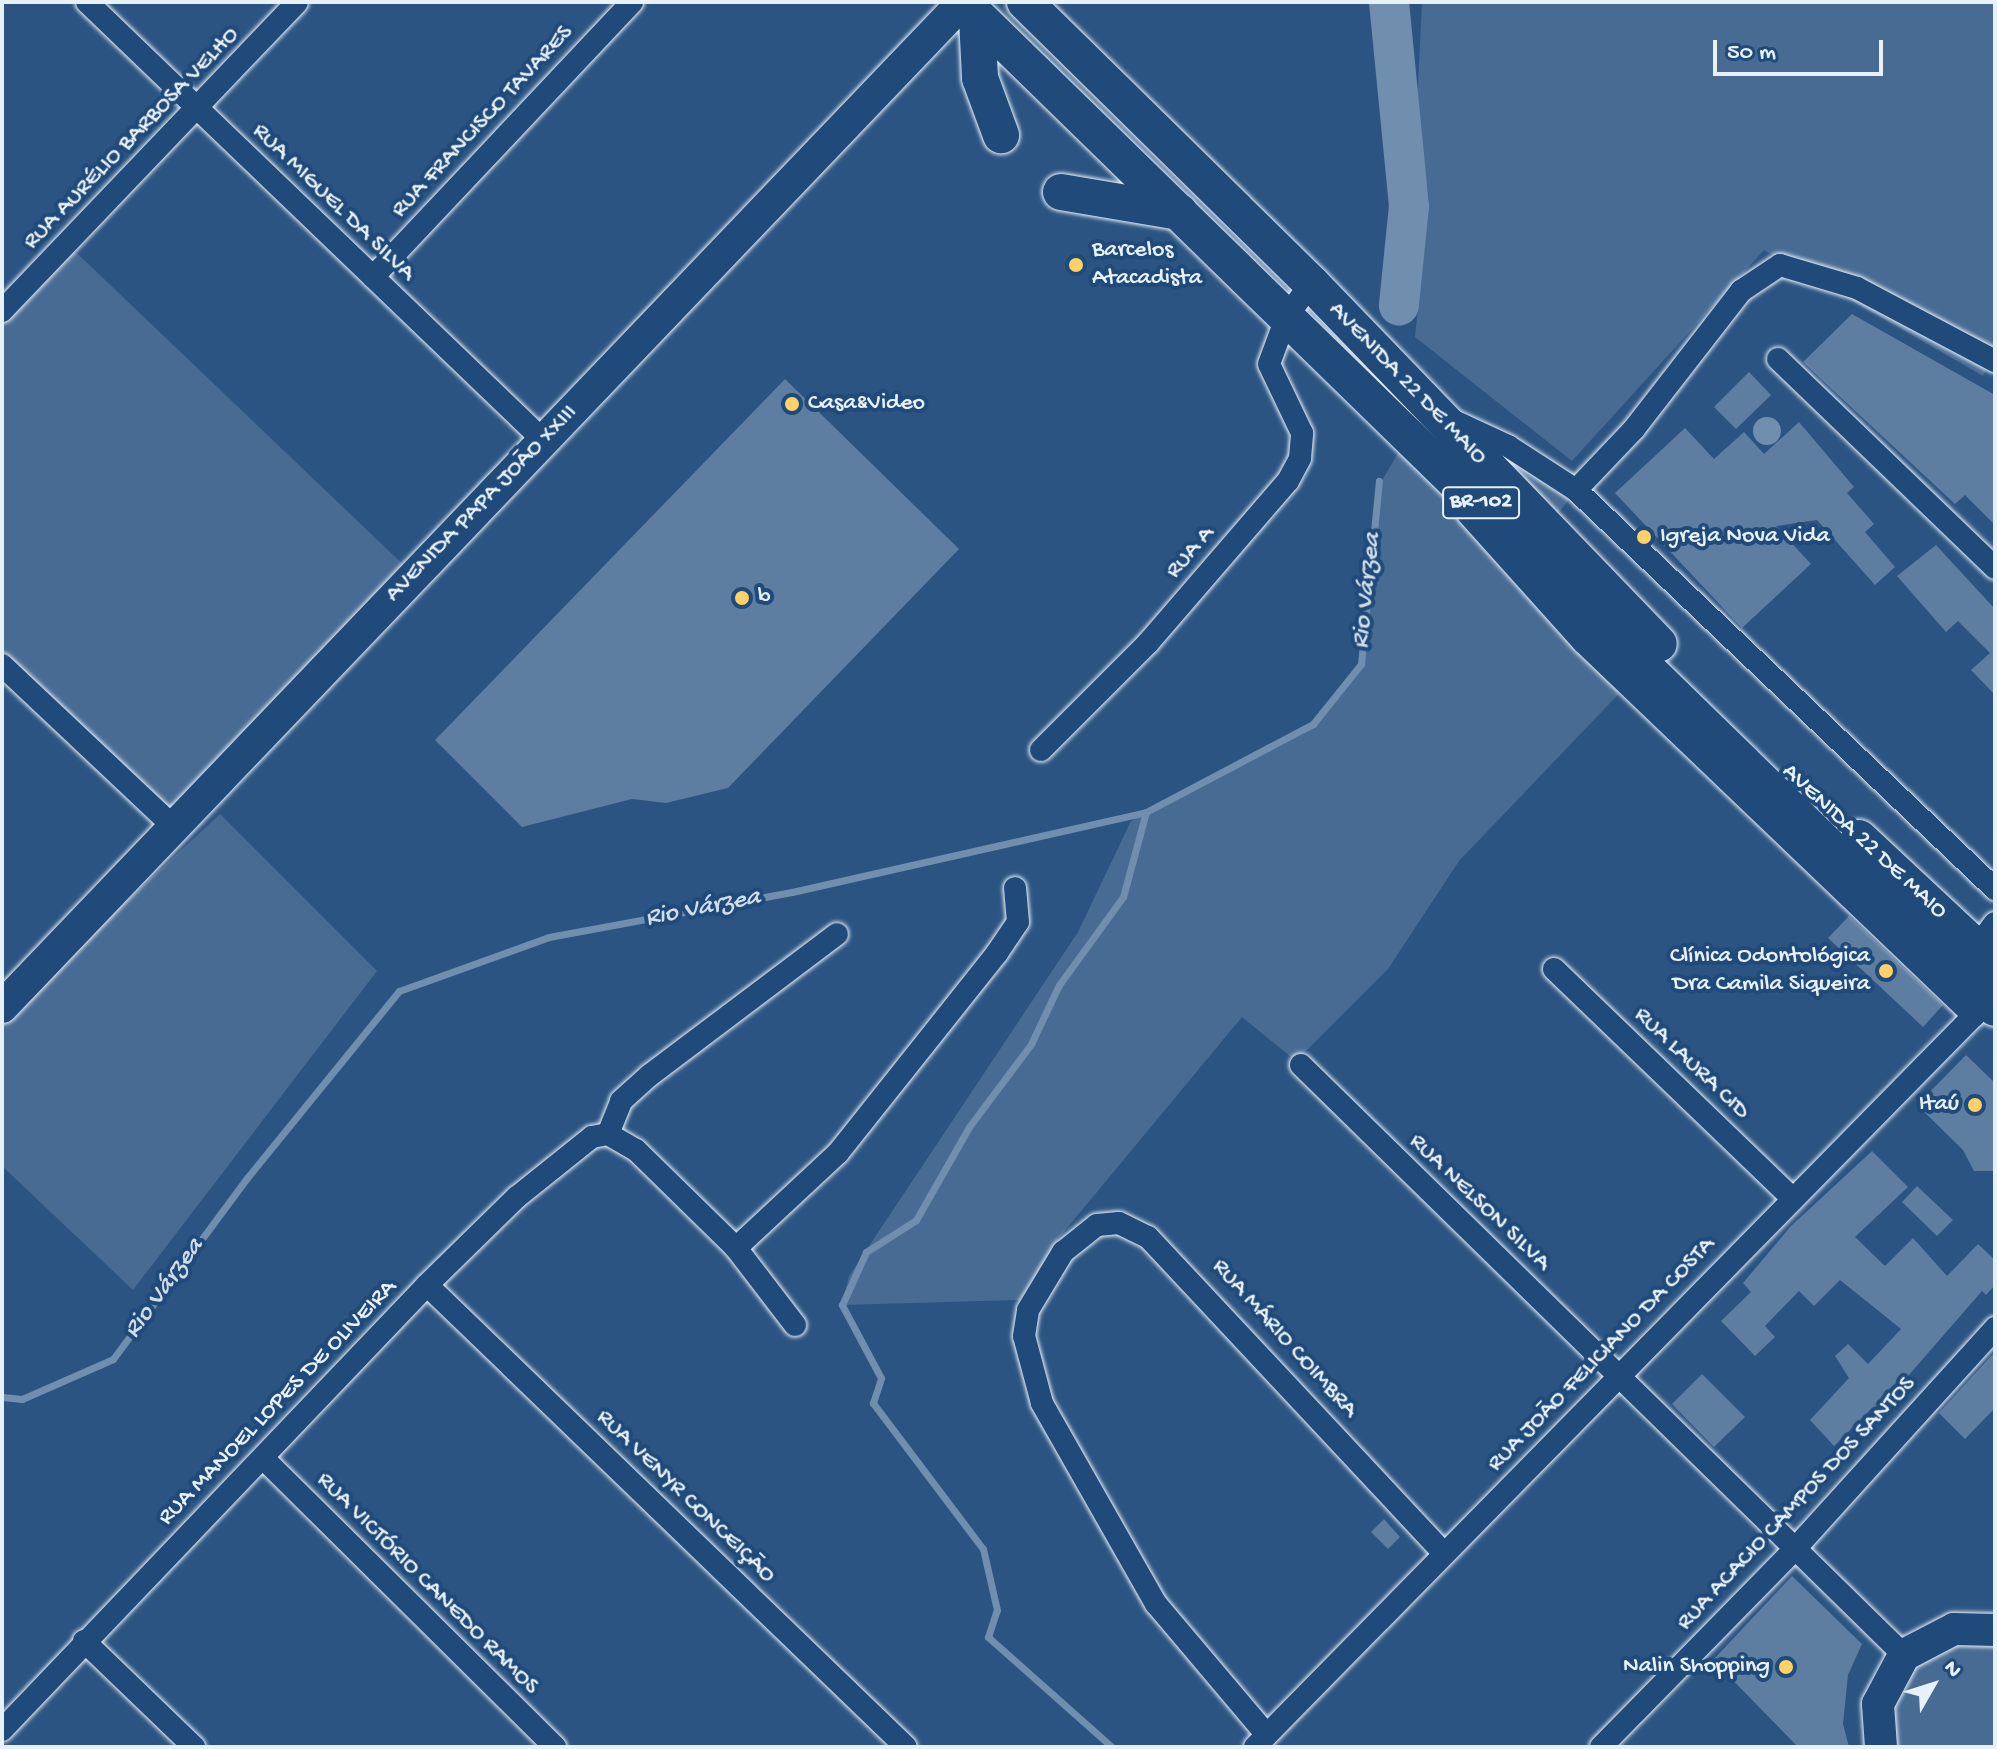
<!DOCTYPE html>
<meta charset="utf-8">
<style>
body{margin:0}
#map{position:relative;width:1997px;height:1749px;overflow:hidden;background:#2b5482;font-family:"Gochi Hand",sans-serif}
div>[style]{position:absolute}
.green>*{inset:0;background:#476b93}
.water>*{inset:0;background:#708ead}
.round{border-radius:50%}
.stream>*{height:7px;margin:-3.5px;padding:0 3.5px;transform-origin:3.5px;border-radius:3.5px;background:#708ead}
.river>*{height:40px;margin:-20px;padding:0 20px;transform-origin:20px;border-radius:20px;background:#708ead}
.building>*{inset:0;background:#5d7da1}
.roads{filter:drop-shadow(0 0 2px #e8f1f8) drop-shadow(0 0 2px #e8f1f8)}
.street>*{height:22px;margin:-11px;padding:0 11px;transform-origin:11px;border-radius:11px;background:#1f4a7a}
.secondary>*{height:32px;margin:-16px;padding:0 16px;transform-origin:16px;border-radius:16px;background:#1f4a7a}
.primary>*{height:36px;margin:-18px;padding:0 18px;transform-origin:18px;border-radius:18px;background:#1f4a7a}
.dots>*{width:22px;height:22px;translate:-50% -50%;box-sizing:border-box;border:4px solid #1f4a7a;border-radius:50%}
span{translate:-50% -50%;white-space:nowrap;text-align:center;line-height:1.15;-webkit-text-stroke:8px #1f4a7a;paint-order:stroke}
.shield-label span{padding:2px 6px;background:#1f4a7a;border:2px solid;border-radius:6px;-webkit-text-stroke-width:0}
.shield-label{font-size:22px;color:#e8f1f8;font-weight:700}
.street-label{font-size:24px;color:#e8f1f8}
.poi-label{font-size:24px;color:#e8f1f8}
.left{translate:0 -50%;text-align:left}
.right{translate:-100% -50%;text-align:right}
.water-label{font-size:26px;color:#d0dde9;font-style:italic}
.frame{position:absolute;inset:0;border:4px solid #e8f1f8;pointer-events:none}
.north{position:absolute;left:1893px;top:1645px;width:80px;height:80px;-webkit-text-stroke:6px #1f4a7a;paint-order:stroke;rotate:51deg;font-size:22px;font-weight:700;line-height:32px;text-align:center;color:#e8f1f8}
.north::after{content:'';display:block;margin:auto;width:28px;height:36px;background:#e8f1f8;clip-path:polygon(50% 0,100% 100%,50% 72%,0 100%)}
.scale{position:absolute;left:1713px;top:40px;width:170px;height:36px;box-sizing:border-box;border:4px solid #e8f1f8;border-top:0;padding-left:10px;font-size:24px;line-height:28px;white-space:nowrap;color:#e8f1f8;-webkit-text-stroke:6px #1f4a7a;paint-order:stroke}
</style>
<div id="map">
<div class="green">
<i style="clip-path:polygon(1422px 2px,1995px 2px,1995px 352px,1983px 376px,1764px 250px,1572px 461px,1415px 337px,1429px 200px,1417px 106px)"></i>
<i style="clip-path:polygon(60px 237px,411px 572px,176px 829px,2px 665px,2px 298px)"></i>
<i style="clip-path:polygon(1452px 421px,1576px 491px,1547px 527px)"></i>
<i style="clip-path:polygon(1416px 422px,1632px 680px,1459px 861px,1388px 969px,1296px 1061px,1242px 1017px,1058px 1239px,1020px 1300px,842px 1305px,849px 1276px,1078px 932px,1131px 821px,1313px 724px,1361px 664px,1379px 486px)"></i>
<i style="clip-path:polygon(220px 814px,377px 971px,133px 1290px,2px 1166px,2px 1017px)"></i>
<i style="clip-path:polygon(1995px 1634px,1995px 1747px,1883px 1747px,1905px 1659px)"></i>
</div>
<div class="water">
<i class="round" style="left:1753px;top:417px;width:28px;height:28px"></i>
</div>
<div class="stream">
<i style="left:2px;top:1397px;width:20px;rotate:6deg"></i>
<i style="left:22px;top:1399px;width:99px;rotate:-23.7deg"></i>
<i style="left:113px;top:1359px;width:225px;rotate:-53.5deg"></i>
<i style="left:247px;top:1178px;width:241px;rotate:-50.9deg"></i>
<i style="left:399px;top:991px;width:159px;rotate:-19.8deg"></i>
<i style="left:549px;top:937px;width:247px;rotate:-10.5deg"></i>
<i style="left:792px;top:892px;width:363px;rotate:-12.7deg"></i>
<i style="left:1146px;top:812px;width:189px;rotate:-27.8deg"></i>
<i style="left:1313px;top:724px;width:77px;rotate:-51.3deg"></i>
<i style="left:1361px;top:664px;width:184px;rotate:-84.4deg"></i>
<i style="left:1112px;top:1747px;width:166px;rotate:-138.4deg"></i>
<i style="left:988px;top:1637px;width:28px;rotate:-72deg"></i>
<i style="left:997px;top:1610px;width:63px;rotate:-102.9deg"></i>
<i style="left:983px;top:1549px;width:183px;rotate:-127deg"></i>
<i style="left:873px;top:1403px;width:26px;rotate:-72deg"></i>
<i style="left:881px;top:1378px;width:83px;rotate:-118.1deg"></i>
<i style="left:842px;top:1305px;width:58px;rotate:-65.6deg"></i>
<i style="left:866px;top:1252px;width:59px;rotate:-32.6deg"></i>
<i style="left:916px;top:1220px;width:107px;rotate:-60.3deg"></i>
<i style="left:969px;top:1127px;width:104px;rotate:-53.2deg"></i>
<i style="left:1031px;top:1044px;width:65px;rotate:-64.6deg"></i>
<i style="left:1059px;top:985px;width:109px;rotate:-54deg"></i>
<i style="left:1123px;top:897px;width:88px;rotate:-74.9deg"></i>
</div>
<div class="river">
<i style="left:1389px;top:2px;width:205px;rotate:84.4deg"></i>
<i style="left:1409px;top:206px;width:100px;rotate:95.8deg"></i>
</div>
<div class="building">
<i style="clip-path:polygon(1852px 314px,1995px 395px,1995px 525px,1965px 495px,1955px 504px,1803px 362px)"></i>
<i style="clip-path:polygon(1749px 372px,1771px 395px,1736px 429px,1714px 407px)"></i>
<i style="clip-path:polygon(785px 379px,959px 549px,728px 788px,666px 803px,632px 799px,522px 827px,435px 740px)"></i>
<i style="clip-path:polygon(1799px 422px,1854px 487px,1847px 493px,1874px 524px,1865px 532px,1895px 567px,1875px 585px,1817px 520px,1776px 526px,1811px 564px,1742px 628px,1615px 493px,1685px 428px,1714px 459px,1744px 432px,1764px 454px)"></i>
<i style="clip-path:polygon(1936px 545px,1995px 609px,1995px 695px,1971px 670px,1990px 653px,1958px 621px,1946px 632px,1897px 576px)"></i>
<i style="clip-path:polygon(1849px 916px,1943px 1005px,1923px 1027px,1828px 938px)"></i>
<i style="clip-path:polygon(1966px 1055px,1995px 1083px,1995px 1171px,1974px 1171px,1963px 1150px,1917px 1105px)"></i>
<i style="clip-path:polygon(1872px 1151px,1908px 1187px,1855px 1237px,1885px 1266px,1913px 1238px,1947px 1276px,1978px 1244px,1995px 1260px,1995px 1285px,1986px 1295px,1982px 1291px,1875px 1414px,1871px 1409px,1834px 1446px,1810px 1420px,1849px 1378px,1835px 1356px,1848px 1344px,1868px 1364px,1901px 1329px,1840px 1280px,1814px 1306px,1799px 1291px,1765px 1326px,1775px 1337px,1755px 1356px,1721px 1321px,1751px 1292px,1743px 1283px,1791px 1226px)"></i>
<i style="clip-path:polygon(1917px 1186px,1953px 1220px,1937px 1236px,1902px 1202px)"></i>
<i style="clip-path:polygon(1995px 1352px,1995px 1408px,1965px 1439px,1939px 1413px)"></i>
<i style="clip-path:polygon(1702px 1374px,1745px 1417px,1714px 1447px,1672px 1404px)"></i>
<i style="clip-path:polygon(1384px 1519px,1400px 1537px,1388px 1549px,1371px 1532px)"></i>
<i style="clip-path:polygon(1792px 1576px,1862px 1644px,1848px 1675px,1843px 1724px,1849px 1747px,1798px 1747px,1713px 1660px)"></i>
</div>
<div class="roads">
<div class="street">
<i style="left:87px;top:2px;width:632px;rotate:43.85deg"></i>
<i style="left:373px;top:277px;width:378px;rotate:-46.7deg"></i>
<i style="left:2px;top:311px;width:427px;rotate:-46.3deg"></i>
<i style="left:1778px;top:359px;width:301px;rotate:43.9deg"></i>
<i style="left:1454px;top:421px;width:60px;rotate:24.8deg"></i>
<i style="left:1508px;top:446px;width:81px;rotate:32.9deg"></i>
<i style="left:1576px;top:490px;width:579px;rotate:43.6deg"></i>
<i style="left:1576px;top:490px;width:84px;rotate:-46.4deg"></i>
<i style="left:1634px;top:429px;width:175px;rotate:-52.2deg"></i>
<i style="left:1741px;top:291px;width:47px;rotate:-33.7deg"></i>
<i style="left:1780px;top:265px;width:80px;rotate:16.6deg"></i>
<i style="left:1857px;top:288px;width:156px;rotate:27.9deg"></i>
<i style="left:1468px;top:514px;width:172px;rotate:48.1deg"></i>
<i style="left:1583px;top:642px;width:541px;rotate:43.73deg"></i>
<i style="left:2px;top:665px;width:239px;rotate:43.3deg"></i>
<i style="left:1041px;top:750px;width:151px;rotate:-45deg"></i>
<i style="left:1148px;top:643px;width:214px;rotate:-49.2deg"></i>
<i style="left:1288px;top:481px;width:26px;rotate:-62deg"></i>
<i style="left:1300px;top:458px;width:25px;rotate:-85deg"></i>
<i style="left:1302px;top:433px;width:76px;rotate:-115.6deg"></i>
<i style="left:1269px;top:364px;width:49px;rotate:-69.7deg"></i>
<i style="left:1286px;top:318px;width:43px;rotate:-54.5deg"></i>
<i style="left:1976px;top:948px;width:31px;rotate:-53deg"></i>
<i style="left:1554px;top:969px;width:329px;rotate:43.9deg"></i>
<i style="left:1301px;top:1065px;width:844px;rotate:44.38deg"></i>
<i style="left:608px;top:1134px;width:35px;rotate:-68deg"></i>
<i style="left:621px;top:1101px;width:39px;rotate:-42deg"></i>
<i style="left:650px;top:1075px;width:234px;rotate:-37deg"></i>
<i style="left:736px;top:1248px;width:139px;rotate:-43deg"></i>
<i style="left:838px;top:1153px;width:256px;rotate:-51.5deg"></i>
<i style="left:997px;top:953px;width:37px;rotate:-56deg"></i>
<i style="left:1018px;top:922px;width:34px;rotate:-95deg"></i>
<i style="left:427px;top:1285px;width:665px;rotate:43.97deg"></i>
<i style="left:263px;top:1458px;width:411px;rotate:44.7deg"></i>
<i style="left:84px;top:1641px;width:153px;rotate:43.9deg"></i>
<i style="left:2px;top:1730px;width:615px;rotate:-46.32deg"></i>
<i style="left:427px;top:1285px;width:126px;rotate:-44.4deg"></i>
<i style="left:517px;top:1197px;width:96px;rotate:-38.7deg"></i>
<i style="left:592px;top:1137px;width:16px;rotate:-11deg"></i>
<i style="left:608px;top:1134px;width:32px;rotate:30deg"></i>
<i style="left:636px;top:1150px;width:140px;rotate:44.4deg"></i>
<i style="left:736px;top:1248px;width:97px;rotate:52.5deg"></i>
<i style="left:1266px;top:1734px;width:170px;rotate:-130.2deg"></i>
<i style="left:1156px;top:1604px;width:231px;rotate:-119.6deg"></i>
<i style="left:1042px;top:1403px;width:69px;rotate:-105deg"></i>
<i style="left:1024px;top:1336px;width:26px;rotate:-81deg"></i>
<i style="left:1028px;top:1310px;width:68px;rotate:-58.9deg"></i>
<i style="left:1063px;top:1252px;width:43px;rotate:-38.5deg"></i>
<i style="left:1097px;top:1225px;width:22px;rotate:-5deg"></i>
<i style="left:1119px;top:1223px;width:32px;rotate:26deg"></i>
<i style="left:1148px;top:1237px;width:433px;rotate:46.9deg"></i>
<i style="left:1255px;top:1747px;width:1046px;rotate:-45.5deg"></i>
<i style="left:1601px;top:1747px;width:274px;rotate:-45.6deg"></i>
<i style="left:1793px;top:1551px;width:301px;rotate:-47.8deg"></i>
</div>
<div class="secondary">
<i style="left:2px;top:1007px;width:1391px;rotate:-46.28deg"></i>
<i style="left:1881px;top:1747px;width:43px;rotate:-94deg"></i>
<i style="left:1878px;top:1704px;width:55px;rotate:-62deg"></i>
<i style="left:1904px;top:1655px;width:56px;rotate:-27.5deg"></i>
<i style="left:1954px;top:1629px;width:41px;rotate:1.4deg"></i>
</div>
<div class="primary">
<i style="left:963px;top:2px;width:1441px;rotate:44.27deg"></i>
<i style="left:1025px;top:2px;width:401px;rotate:44.5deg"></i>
<i style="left:1311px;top:283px;width:501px;rotate:46.05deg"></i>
<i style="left:977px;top:18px;width:60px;rotate:87.1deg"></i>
<i style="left:980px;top:78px;width:61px;rotate:69.8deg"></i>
<i style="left:1061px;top:192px;width:120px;rotate:9.6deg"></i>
<i style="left:1859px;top:838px;width:186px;rotate:43deg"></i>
</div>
</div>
<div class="dots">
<i style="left:1076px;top:265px;background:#ffd166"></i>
<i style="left:792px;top:404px;background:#ffd166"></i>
<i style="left:1644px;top:537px;background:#ffd166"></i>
<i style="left:742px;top:598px;background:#ffd166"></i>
<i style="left:1886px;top:971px;background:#ffd166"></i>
<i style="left:1975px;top:1105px;background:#ffd166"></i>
<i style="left:1786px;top:1667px;background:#ffd166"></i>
</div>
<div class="shield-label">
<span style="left:1481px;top:503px">BR-102</span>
</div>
<div class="street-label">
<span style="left:483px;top:122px;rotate:-47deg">RUA FRANCISCO TAVARES</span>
<span style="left:132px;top:139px;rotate:-46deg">RUA AURÉLIO BARBOSA VELHO</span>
<span style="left:333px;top:203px;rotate:44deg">RUA MIGUEL DA SILVA</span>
<span style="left:1407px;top:384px;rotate:46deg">AVENIDA 22 DE MAIO</span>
<span style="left:482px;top:504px;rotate:-46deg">AVENIDA PAPA JOÃO XXIII</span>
<span style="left:1191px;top:553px;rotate:-49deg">RUA A</span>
<span style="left:1864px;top:842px;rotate:43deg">AVENIDA 22 DE MAIO</span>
<span style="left:1691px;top:1064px;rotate:44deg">RUA LAURA CID</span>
<span style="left:1479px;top:1203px;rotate:44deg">RUA NELSON SILVA</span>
<span style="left:1284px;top:1339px;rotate:48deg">RUA MÁRIO COIMBRA</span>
<span style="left:1602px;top:1355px;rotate:-46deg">RUA JOÃO FELICIANO DA COSTA</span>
<span style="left:278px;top:1403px;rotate:-46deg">RUA MANOEL LOPES DE OLIVEIRA</span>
<span style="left:685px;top:1497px;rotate:44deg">RUA VENYR CONCEIÇÃO</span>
<span style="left:1797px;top:1504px;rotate:-47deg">RUA ACACIO CAMPOS DOS SANTOS</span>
<span style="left:427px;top:1584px;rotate:45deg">RUA VICTÓRIO CANEDO RAMOS</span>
</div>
<div class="poi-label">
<span class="left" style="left:1092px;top:265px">Barcelos<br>Atacadista</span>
<span class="left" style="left:808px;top:404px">Casa&amp;Video</span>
<span class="left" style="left:1660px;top:537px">Igreja Nova Vida</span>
<span class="left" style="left:758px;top:598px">b</span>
<span class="right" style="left:1870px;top:971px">Clínica Odontológica<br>Dra Camila Siqueira</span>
<span class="right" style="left:1959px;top:1105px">Itaú</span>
<span class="right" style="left:1770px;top:1667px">Nalin Shopping</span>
</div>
<div class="water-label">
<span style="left:1368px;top:591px;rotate:-84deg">Rio Várzea</span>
<span style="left:703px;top:909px;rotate:-11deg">Rio Várzea</span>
<span style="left:165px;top:1289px;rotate:-54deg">Rio Várzea</span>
</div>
<div class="frame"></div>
<div class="north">N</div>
<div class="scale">50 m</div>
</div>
